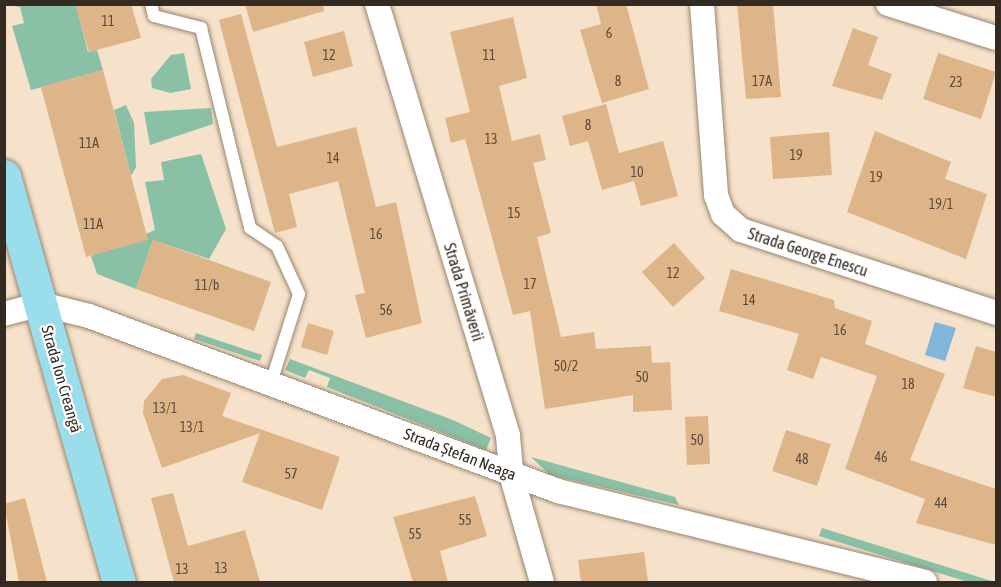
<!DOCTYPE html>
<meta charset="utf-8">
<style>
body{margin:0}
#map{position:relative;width:1001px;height:587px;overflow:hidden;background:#f6e1ca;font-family:"Asap Condensed",sans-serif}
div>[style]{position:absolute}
.green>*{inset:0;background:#89c0a6}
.water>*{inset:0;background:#82b5da}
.building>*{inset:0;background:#deb589}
.roads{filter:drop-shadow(0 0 2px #998570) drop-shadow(0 0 2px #998570)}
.lane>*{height:12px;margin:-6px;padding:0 6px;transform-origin:6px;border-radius:6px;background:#fff}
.street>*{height:24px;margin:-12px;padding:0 12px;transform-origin:12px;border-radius:12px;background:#fff}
.primary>*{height:33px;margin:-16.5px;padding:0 16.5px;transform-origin:16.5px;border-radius:16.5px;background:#9adeeb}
span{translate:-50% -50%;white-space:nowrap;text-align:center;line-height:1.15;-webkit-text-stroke:4.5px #fff;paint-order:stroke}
.number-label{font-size:14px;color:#5e4d3c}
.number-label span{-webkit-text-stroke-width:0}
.street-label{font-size:16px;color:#332a22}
.frame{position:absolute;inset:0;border:6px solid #332a22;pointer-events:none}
</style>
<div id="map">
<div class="green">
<i style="clip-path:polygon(7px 5px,76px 5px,88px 52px,97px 50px,103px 70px,31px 90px,12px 26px,24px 23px,20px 7px)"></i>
<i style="clip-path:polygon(184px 53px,191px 89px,170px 93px,152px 88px,151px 79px,171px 55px)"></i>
<i style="clip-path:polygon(126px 105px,134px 123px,136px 167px,131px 176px,114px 110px)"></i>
<i style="clip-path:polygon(211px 108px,213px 124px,150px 145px,144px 112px)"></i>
<i style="clip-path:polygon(201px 154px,226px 229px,209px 259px,153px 240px,136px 289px,97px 274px,91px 256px,155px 230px,145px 182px,164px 180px,161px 162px)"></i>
<i style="clip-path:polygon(196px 333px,262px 355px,260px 361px,194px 339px)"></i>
<i style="clip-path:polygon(290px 359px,453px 420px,491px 438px,486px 450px,327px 387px,330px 378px,309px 370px,305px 378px,285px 370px)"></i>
<i style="clip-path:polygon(531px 457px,675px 497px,679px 505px,550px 475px)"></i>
<i style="clip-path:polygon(822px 528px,995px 582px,968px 582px,819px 536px)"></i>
</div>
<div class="water">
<i style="clip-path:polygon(935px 322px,956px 328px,945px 361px,925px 355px)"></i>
</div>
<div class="building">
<i style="clip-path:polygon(75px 4px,131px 4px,141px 38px,89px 52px)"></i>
<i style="clip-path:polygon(245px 4px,323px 4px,324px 11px,253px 32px)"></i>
<i style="clip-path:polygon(596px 4px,626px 4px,649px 89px,602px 103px,580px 30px,601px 24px)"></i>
<i style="clip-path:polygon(737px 4px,773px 4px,781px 97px,746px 99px)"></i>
<i style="clip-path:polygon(241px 14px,277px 147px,356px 127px,376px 207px,396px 202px,422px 323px,366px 338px,355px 295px,365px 293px,338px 181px,289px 194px,297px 227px,275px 233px,219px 20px)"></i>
<i style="clip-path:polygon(513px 17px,527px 78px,499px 86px,512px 141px,540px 134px,546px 160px,533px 163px,551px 233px,537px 237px,561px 337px,594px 332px,596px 349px,651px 346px,652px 363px,670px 362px,672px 410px,633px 412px,633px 395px,545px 409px,530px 311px,513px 315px,465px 139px,451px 143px,445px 118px,470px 112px,450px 32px)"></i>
<i style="clip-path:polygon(853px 28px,878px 37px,868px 65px,892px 74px,882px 100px,832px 86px)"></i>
<i style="clip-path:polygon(344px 31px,353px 66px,313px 77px,304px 42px)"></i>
<i style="clip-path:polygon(938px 53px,996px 72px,981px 119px,923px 99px)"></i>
<i style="clip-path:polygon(103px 70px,148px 240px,86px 257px,41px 87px)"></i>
<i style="clip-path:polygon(606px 104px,619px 153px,663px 141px,678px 196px,641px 206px,634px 181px,602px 190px,588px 141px,570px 146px,562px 116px)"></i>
<i style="clip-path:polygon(875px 131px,951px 162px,945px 179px,987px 194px,966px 259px,847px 212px)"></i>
<i style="clip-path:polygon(829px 132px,832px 175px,773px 179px,770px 137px)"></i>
<i style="clip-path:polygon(153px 240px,271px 282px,254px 331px,136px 289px)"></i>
<i style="clip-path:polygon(674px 243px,705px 278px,673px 307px,642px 272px)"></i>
<i style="clip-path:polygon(731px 269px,834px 300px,835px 308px,872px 321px,865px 344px,945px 374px,910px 460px,996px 489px,996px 545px,916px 523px,925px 499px,845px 469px,877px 376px,821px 357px,813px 379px,787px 370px,799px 334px,719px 311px)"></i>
<i style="clip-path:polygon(308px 323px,334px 331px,327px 355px,301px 347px)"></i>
<i style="clip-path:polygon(976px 346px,996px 352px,996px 397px,963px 388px)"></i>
<i style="clip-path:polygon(183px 375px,231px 393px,222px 416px,340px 457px,322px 510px,242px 482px,260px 433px,162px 468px,143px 413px,144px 401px,162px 379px)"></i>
<i style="clip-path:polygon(708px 416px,710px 464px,687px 465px,685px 417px)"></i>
<i style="clip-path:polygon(786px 430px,831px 444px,817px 486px,772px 471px)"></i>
<i style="clip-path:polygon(173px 493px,188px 546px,245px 530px,260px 582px,174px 582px,151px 498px)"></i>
<i style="clip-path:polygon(475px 496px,487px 536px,440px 551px,448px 582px,413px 582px,393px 517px)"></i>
<i style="clip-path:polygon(25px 498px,47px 582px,19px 582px,4px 504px)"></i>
<i style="clip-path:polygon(644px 552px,648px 582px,581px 582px,578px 560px)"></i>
</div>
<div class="roads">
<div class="lane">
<i style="left:151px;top:4px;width:12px;rotate:76deg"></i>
<i style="left:154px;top:16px;width:49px;rotate:14.3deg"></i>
<i style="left:201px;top:28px;width:206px;rotate:76.2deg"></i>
<i style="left:250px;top:228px;width:32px;rotate:34deg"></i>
<i style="left:277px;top:246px;width:53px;rotate:65.4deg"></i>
<i style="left:299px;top:294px;width:93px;rotate:107.5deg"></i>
</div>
<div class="street">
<i style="left:377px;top:4px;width:451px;rotate:73.1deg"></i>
<i style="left:508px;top:436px;width:38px;rotate:85deg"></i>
<i style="left:511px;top:474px;width:112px;rotate:74deg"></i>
<i style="left:702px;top:4px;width:192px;rotate:85.8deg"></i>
<i style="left:716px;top:195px;width:20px;rotate:70deg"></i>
<i style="left:723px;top:214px;width:24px;rotate:42deg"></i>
<i style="left:741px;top:230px;width:268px;rotate:18deg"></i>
<i style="left:888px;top:4px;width:113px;rotate:17.5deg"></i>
<i style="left:4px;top:314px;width:38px;rotate:-15deg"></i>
<i style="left:41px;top:304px;width:49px;rotate:14deg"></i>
<i style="left:89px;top:316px;width:501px;rotate:20.46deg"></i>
<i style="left:558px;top:491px;width:378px;rotate:13.9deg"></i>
</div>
<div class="primary">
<i style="left:4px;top:176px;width:422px;rotate:74.2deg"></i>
</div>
</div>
<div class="number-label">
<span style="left:108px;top:21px">11</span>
<span style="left:609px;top:33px">6</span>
<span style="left:329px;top:55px">12</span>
<span style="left:489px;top:55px">11</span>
<span style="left:618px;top:81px">8</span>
<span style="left:762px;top:81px">17A</span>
<span style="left:956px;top:82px">23</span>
<span style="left:588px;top:125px">8</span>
<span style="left:491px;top:139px">13</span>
<span style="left:89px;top:143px">11A</span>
<span style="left:796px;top:155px">19</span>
<span style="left:333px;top:158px">14</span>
<span style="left:637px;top:172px">10</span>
<span style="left:876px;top:177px">19</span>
<span style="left:941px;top:204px">19/1</span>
<span style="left:514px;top:213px">15</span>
<span style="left:93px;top:224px">11A</span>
<span style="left:376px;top:234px">16</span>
<span style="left:673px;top:273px">12</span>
<span style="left:530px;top:284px">17</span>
<span style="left:207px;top:285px">11/b</span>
<span style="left:749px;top:300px">14</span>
<span style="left:386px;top:310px">56</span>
<span style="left:840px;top:330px">16</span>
<span style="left:566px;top:366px">50/2</span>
<span style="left:642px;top:377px">50</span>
<span style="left:908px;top:384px">18</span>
<span style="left:165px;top:408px">13/1</span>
<span style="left:192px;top:427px">13/1</span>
<span style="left:697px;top:440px">50</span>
<span style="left:881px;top:457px">46</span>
<span style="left:802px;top:459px">48</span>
<span style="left:291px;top:474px">57</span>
<span style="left:941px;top:503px">44</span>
<span style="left:465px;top:520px">55</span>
<span style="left:415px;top:534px">55</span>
<span style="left:221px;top:568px">13</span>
<span style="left:182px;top:569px">13</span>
</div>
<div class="street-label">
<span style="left:808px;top:252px;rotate:18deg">Strada George Enescu</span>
<span style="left:464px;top:292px;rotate:73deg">Strada Primăverii</span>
<span style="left:62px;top:379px;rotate:74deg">Strada Ion Creangă</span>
<span style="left:460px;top:454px;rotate:21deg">Strada Ștefan Neaga</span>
</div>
<div class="frame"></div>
</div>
